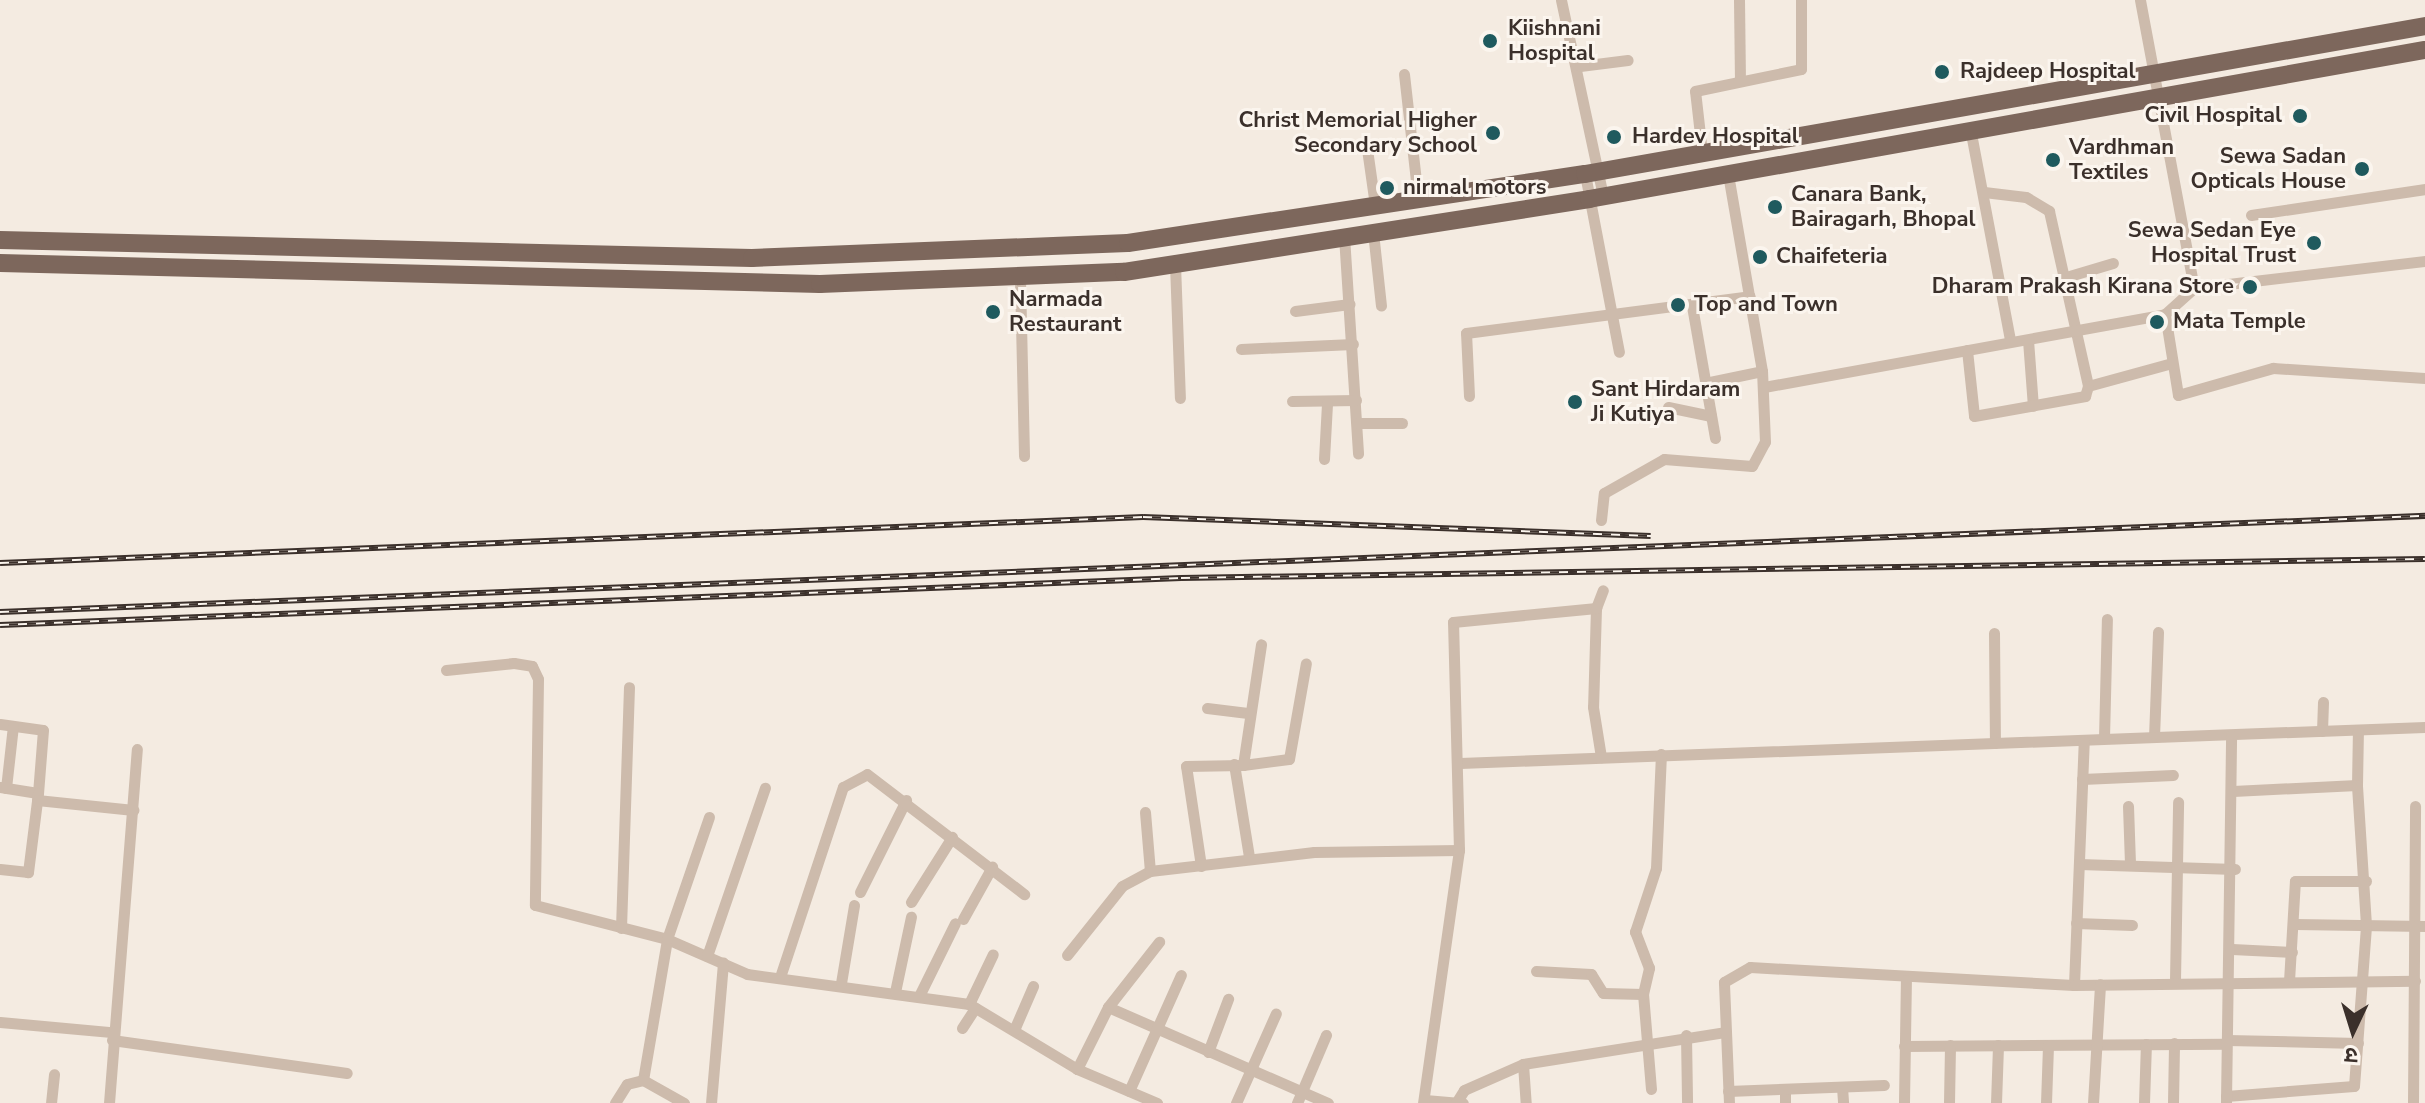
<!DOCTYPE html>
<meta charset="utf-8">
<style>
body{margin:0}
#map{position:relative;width:2425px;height:1103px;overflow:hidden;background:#f4ebe1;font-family:"Nunito Sans","Noto Sans Devanagari",sans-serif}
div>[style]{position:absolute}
.minor>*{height:11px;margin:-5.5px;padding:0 5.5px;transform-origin:5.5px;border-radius:5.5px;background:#cdbbac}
.primary>*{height:18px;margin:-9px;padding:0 9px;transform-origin:9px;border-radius:9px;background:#7d675c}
.rail>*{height:6px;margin-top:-3px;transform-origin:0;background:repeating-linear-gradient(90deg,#fbf5ee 0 9px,#3b302b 0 18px);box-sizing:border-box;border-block:2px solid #3b302b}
.dots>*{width:22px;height:22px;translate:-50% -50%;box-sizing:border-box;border:4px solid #fbf5ee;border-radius:50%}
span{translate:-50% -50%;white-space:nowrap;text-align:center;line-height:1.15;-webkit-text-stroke:6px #fbf5ee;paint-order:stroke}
.poi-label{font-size:22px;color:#3b302b;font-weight:700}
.left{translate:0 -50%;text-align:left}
.right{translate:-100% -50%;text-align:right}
.north{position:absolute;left:2313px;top:991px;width:80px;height:80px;-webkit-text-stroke:6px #fbf5ee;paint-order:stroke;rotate:184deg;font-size:22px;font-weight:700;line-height:32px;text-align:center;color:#3b302b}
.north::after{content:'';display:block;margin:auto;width:28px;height:36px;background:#3b302b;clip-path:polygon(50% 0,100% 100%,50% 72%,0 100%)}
</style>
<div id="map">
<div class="minor">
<i style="left:1561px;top:0;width:200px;rotate:77.9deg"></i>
<i style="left:1739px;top:0;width:78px;rotate:89.3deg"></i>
<i style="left:2140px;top:0;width:293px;rotate:79.4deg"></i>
<i style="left:1580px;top:66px;width:48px;rotate:-7.1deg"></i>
<i style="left:1404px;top:74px;width:126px;rotate:83.6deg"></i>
<i style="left:1970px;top:128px;width:215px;rotate:79.3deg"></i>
<i style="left:1367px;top:149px;width:57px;rotate:81.9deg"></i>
<i style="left:1702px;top:152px;width:61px;rotate:-96.5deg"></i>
<i style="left:1695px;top:91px;width:108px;rotate:-11.7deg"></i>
<i style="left:1801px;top:69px;width:69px;rotate:-90deg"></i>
<i style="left:1585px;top:174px;width:181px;rotate:79.2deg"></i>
<i style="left:1984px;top:192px;width:42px;rotate:6.8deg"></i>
<i style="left:2026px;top:197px;width:27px;rotate:31deg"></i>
<i style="left:2049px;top:211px;width:179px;rotate:77.4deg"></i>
<i style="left:2088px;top:386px;width:87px;rotate:-15.3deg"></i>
<i style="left:2251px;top:215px;width:176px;rotate:-8.5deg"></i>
<i style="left:1373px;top:232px;width:74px;rotate:83.8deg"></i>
<i style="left:1344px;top:236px;width:218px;rotate:86.3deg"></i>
<i style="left:1175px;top:264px;width:134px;rotate:87.9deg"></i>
<i style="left:2066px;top:277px;width:49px;rotate:-16.6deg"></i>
<i style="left:1020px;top:279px;width:177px;rotate:88.7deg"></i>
<i style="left:1692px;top:306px;width:134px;rotate:80.1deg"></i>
<i style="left:1295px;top:311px;width:55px;rotate:-7.3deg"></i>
<i style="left:2165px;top:314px;width:82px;rotate:80.9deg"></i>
<i style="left:2178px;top:395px;width:99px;rotate:-15.9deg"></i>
<i style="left:2273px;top:368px;width:152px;rotate:3.8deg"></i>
<i style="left:2028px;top:340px;width:66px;rotate:85.7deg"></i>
<i style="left:1241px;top:349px;width:112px;rotate:-2.6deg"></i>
<i style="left:1967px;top:350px;width:66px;rotate:83.9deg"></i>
<i style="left:1974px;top:416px;width:113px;rotate:-10.2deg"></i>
<i style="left:2085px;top:396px;width:10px;rotate:-73deg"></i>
<i style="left:1705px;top:383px;width:58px;rotate:-11.9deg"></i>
<i style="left:1764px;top:387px;width:408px;rotate:-10.3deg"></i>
<i style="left:2165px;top:314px;width:39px;rotate:-42deg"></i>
<i style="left:2194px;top:288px;width:233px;rotate:-6.7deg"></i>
<i style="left:1469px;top:396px;width:63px;rotate:-92.7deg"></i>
<i style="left:1466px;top:333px;width:286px;rotate:-7.4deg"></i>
<i style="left:1292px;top:401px;width:64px;rotate:-0.9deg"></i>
<i style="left:1668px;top:407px;width:44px;rotate:11.8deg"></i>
<i style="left:1357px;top:423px;width:45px"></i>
<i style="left:1324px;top:459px;width:56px;rotate:-86.9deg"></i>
<i style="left:1601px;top:520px;width:27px;rotate:-84deg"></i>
<i style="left:1604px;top:493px;width:69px;rotate:-29.5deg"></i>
<i style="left:1664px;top:459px;width:88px;rotate:4.5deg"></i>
<i style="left:1752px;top:466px;width:27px;rotate:-62deg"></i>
<i style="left:1765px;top:442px;width:71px;rotate:-92.4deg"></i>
<i style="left:1762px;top:371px;width:199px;rotate:-99.8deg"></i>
<i style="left:1596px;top:608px;width:99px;rotate:91.7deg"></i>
<i style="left:1593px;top:707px;width:51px;rotate:80.9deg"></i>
<i style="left:1994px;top:633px;width:110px;rotate:89.5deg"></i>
<i style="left:446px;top:670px;width:68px;rotate:-5.9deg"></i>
<i style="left:514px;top:663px;width:18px;rotate:9deg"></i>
<i style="left:532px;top:666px;width:14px;rotate:65deg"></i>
<i style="left:538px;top:679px;width:226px;rotate:90.8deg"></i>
<i style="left:535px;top:905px;width:136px;rotate:14.4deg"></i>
<i style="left:667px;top:939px;width:87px;rotate:23.6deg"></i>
<i style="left:747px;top:974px;width:224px;rotate:7.7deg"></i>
<i style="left:969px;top:1004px;width:126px;rotate:31deg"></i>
<i style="left:1077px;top:1069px;width:87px;rotate:23deg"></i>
<i style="left:1207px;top:708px;width:41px;rotate:7deg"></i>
<i style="left:0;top:724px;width:43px;rotate:7.9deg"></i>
<i style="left:43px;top:730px;width:63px;rotate:94.5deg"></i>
<i style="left:2322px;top:731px;width:29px;rotate:-88deg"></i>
<i style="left:2154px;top:737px;width:105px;rotate:-87.8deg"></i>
<i style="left:2104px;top:738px;width:119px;rotate:-88.6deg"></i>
<i style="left:1460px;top:763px;width:966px;rotate:-2.14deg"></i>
<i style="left:1234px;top:764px;width:94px;rotate:80.8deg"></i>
<i style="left:1243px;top:765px;width:46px;rotate:-7.4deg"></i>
<i style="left:1289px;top:759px;width:97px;rotate:-80deg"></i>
<i style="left:2082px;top:779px;width:91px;rotate:-2.5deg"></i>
<i style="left:0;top:787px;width:38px;rotate:9deg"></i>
<i style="left:38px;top:793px;width:80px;rotate:97.2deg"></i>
<i style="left:28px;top:872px;width:28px;rotate:-174deg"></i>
<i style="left:6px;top:788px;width:62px;rotate:-83.6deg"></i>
<i style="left:2233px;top:791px;width:124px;rotate:-2.8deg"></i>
<i style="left:2357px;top:785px;width:55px;rotate:-89deg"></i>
<i style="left:37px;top:800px;width:97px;rotate:5.9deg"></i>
<i style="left:2128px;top:806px;width:58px;rotate:88deg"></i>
<i style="left:1145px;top:812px;width:59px;rotate:85.2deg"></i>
<i style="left:2079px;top:864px;width:156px;rotate:1.8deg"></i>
<i style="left:1201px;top:866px;width:101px;rotate:-98.5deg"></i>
<i style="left:1186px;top:766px;width:57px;rotate:-1deg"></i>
<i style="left:1243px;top:765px;width:122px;rotate:-81.5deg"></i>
<i style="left:860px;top:892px;width:103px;rotate:-63.4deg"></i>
<i style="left:911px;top:902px;width:77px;rotate:-57.8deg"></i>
<i style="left:963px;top:919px;width:60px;rotate:-60.9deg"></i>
<i style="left:2076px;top:923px;width:56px;rotate:2deg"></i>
<i style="left:2295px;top:924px;width:130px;rotate:0.9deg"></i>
<i style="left:621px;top:928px;width:241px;rotate:-88.1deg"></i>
<i style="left:2232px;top:949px;width:60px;rotate:2.9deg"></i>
<i style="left:1067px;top:955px;width:88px;rotate:-51.4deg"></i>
<i style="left:1122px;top:886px;width:32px;rotate:-28deg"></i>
<i style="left:1150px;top:871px;width:165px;rotate:-6.6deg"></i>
<i style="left:1314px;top:852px;width:145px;rotate:-0.8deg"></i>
<i style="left:707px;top:956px;width:178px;rotate:-71deg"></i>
<i style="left:1536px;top:971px;width:55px;rotate:3.1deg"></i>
<i style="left:1591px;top:974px;width:22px;rotate:58deg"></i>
<i style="left:1603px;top:993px;width:40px;rotate:1.4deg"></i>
<i style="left:781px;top:974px;width:197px;rotate:-71.7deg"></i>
<i style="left:843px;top:787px;width:27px;rotate:-28deg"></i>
<i style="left:867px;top:774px;width:198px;rotate:37.4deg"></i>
<i style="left:2175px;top:980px;width:178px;rotate:-89deg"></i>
<i style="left:2289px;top:981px;width:100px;rotate:-86.6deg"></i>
<i style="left:2295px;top:881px;width:71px"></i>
<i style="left:841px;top:983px;width:79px;rotate:-80.5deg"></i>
<i style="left:2074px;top:985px;width:244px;rotate:-87.7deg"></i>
<i style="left:895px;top:992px;width:77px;rotate:-78deg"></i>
<i style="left:919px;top:996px;width:81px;rotate:-63.7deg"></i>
<i style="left:969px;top:1004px;width:55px;rotate:-64.4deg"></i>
<i style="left:1108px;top:1007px;width:240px;rotate:23.6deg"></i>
<i style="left:0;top:1022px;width:109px;rotate:5.2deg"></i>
<i style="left:962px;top:1028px;width:24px;rotate:-57deg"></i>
<i style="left:1014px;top:1030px;width:48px;rotate:-66.6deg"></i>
<i style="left:1686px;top:1035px;width:67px;rotate:89.1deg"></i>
<i style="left:112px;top:1040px;width:237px;rotate:8deg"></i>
<i style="left:2227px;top:1040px;width:131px;rotate:1.3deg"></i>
<i style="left:1904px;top:1046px;width:322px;rotate:-0.4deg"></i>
<i style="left:1208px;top:1052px;width:57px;rotate:-69.3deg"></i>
<i style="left:1523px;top:1064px;width:39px;rotate:86deg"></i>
<i style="left:1077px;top:1069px;width:69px;rotate:-63.4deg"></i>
<i style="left:1108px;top:1007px;width:83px;rotate:-51.9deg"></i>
<i style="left:643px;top:1080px;width:143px;rotate:-80.3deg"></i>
<i style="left:667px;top:939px;width:129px;rotate:-71deg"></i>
<i style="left:1842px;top:1087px;width:16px;rotate:86deg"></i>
<i style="left:1651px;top:1089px;width:95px;rotate:-94.8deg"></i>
<i style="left:1643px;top:994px;width:27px;rotate:-77deg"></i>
<i style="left:1649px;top:968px;width:39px;rotate:-111deg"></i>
<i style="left:1635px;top:932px;width:67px;rotate:-71.8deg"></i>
<i style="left:1656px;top:868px;width:114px;rotate:-87.5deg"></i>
<i style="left:1785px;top:1089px;width:14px;rotate:90deg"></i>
<i style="left:1129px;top:1091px;width:127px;rotate:-65.9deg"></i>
<i style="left:1728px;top:1091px;width:156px;rotate:-2.2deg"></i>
<i style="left:2226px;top:1096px;width:128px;rotate:-4.5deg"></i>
<i style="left:2354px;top:1086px;width:161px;rotate:-85.7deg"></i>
<i style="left:2366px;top:925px;width:140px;rotate:-93.7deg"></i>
<i style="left:1425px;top:1100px;width:38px;rotate:5deg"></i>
<i style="left:2226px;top:1102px;width:367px;rotate:-89.2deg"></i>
<i style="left:51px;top:1103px;width:29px;rotate:-84deg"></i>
<i style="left:109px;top:1103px;width:355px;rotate:-85.5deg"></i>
<i style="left:615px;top:1103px;width:22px;rotate:-58deg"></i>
<i style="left:627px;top:1084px;width:16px;rotate:-14deg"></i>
<i style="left:643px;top:1080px;width:47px;rotate:29.3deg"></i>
<i style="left:711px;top:1103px;width:141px;rotate:-85.1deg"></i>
<i style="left:1236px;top:1103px;width:98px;rotate:-66deg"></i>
<i style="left:1297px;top:1103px;width:74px;rotate:-66.9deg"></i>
<i style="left:1423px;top:1103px;width:256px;rotate:-81.9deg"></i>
<i style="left:1459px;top:850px;width:228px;rotate:-91.5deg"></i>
<i style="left:1453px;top:622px;width:144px;rotate:-5.6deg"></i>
<i style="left:1596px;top:608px;width:19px;rotate:-69deg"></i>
<i style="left:1456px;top:1103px;width:15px;rotate:-58deg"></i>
<i style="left:1464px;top:1090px;width:64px;rotate:-23.8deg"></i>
<i style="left:1523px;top:1064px;width:204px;rotate:-9deg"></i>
<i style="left:1729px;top:1103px;width:121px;rotate:-92.4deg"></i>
<i style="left:1724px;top:982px;width:30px;rotate:-30deg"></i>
<i style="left:1750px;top:967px;width:324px;rotate:3.2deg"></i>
<i style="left:2074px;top:985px;width:341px;rotate:-0.7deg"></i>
<i style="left:1904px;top:1103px;width:123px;rotate:-89.1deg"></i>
<i style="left:1949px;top:1103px;width:58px;rotate:-89deg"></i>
<i style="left:1996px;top:1103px;width:58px;rotate:-88deg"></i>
<i style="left:2046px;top:1103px;width:58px;rotate:-88deg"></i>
<i style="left:2093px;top:1103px;width:119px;rotate:-86.6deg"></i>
<i style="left:2144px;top:1103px;width:59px;rotate:-88.1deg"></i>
<i style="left:2173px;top:1103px;width:60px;rotate:-89deg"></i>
<i style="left:2413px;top:1103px;width:297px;rotate:-89.6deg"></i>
</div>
<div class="primary">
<i style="left:0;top:240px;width:752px;rotate:1.37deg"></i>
<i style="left:752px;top:258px;width:376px;rotate:-2.3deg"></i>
<i style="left:1128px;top:243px;width:462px;rotate:-8.6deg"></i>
<i style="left:1585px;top:174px;width:853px;rotate:-9.99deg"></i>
<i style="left:0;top:263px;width:820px;rotate:1.47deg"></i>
<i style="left:820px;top:284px;width:304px;rotate:-2.3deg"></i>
<i style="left:1124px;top:272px;width:471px;rotate:-8.9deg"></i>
<i style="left:1589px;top:199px;width:849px;rotate:-10.11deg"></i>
</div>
<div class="rail">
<i style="left:0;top:563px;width:1144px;rotate:-2.3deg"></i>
<i style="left:1143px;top:517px;width:508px;rotate:2.14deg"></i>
<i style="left:0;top:612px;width:2427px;rotate:-2.27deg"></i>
<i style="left:0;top:625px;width:1182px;rotate:-2.28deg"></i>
<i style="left:1181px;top:578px;width:1244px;rotate:-0.88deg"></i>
</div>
<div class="dots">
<i style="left:1490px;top:41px;background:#1f5a5e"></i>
<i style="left:1942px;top:72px;background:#1f5a5e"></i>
<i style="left:2300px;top:116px;background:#1f5a5e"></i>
<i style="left:1493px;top:133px;background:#1f5a5e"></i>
<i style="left:1614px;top:137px;background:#1f5a5e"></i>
<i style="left:2053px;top:160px;background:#1f5a5e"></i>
<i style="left:2362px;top:169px;background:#1f5a5e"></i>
<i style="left:1387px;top:188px;background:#1f5a5e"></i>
<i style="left:1775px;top:207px;background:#1f5a5e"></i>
<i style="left:2314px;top:243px;background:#1f5a5e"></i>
<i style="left:1760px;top:257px;background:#1f5a5e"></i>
<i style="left:2250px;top:287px;background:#1f5a5e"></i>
<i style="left:1678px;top:305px;background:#1f5a5e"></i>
<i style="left:993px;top:312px;background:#1f5a5e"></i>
<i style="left:2157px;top:322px;background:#1f5a5e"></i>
<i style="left:1575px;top:402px;background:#1f5a5e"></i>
</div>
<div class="poi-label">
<span class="left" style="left:1508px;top:41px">Kiishnani<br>Hospital</span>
<span class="left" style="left:1960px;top:72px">Rajdeep Hospital</span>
<span class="right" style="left:2282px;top:116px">Civil Hospital</span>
<span class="right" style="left:1477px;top:133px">Christ Memorial Higher<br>Secondary School</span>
<span class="left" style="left:1632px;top:137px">Hardev Hospital</span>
<span class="left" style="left:2069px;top:160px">Vardhman<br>Textiles</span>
<span class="right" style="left:2346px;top:169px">Sewa Sadan<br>Opticals House</span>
<span class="left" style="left:1403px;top:188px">nirmal motors</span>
<span class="left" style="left:1791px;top:207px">Canara Bank,<br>Bairagarh, Bhopal</span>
<span class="right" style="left:2296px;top:243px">Sewa Sedan Eye<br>Hospital Trust</span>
<span class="left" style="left:1776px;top:257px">Chaifeteria</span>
<span class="right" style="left:2234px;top:287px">Dharam Prakash Kirana Store</span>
<span class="left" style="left:1009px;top:312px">Narmada<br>Restaurant</span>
<span class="left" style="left:1694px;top:305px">Top and Town</span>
<span class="left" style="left:2173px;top:322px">Mata Temple</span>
<span class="left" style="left:1591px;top:402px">Sant Hirdaram<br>Ji Kutiya</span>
</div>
<div class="north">उ</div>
</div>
